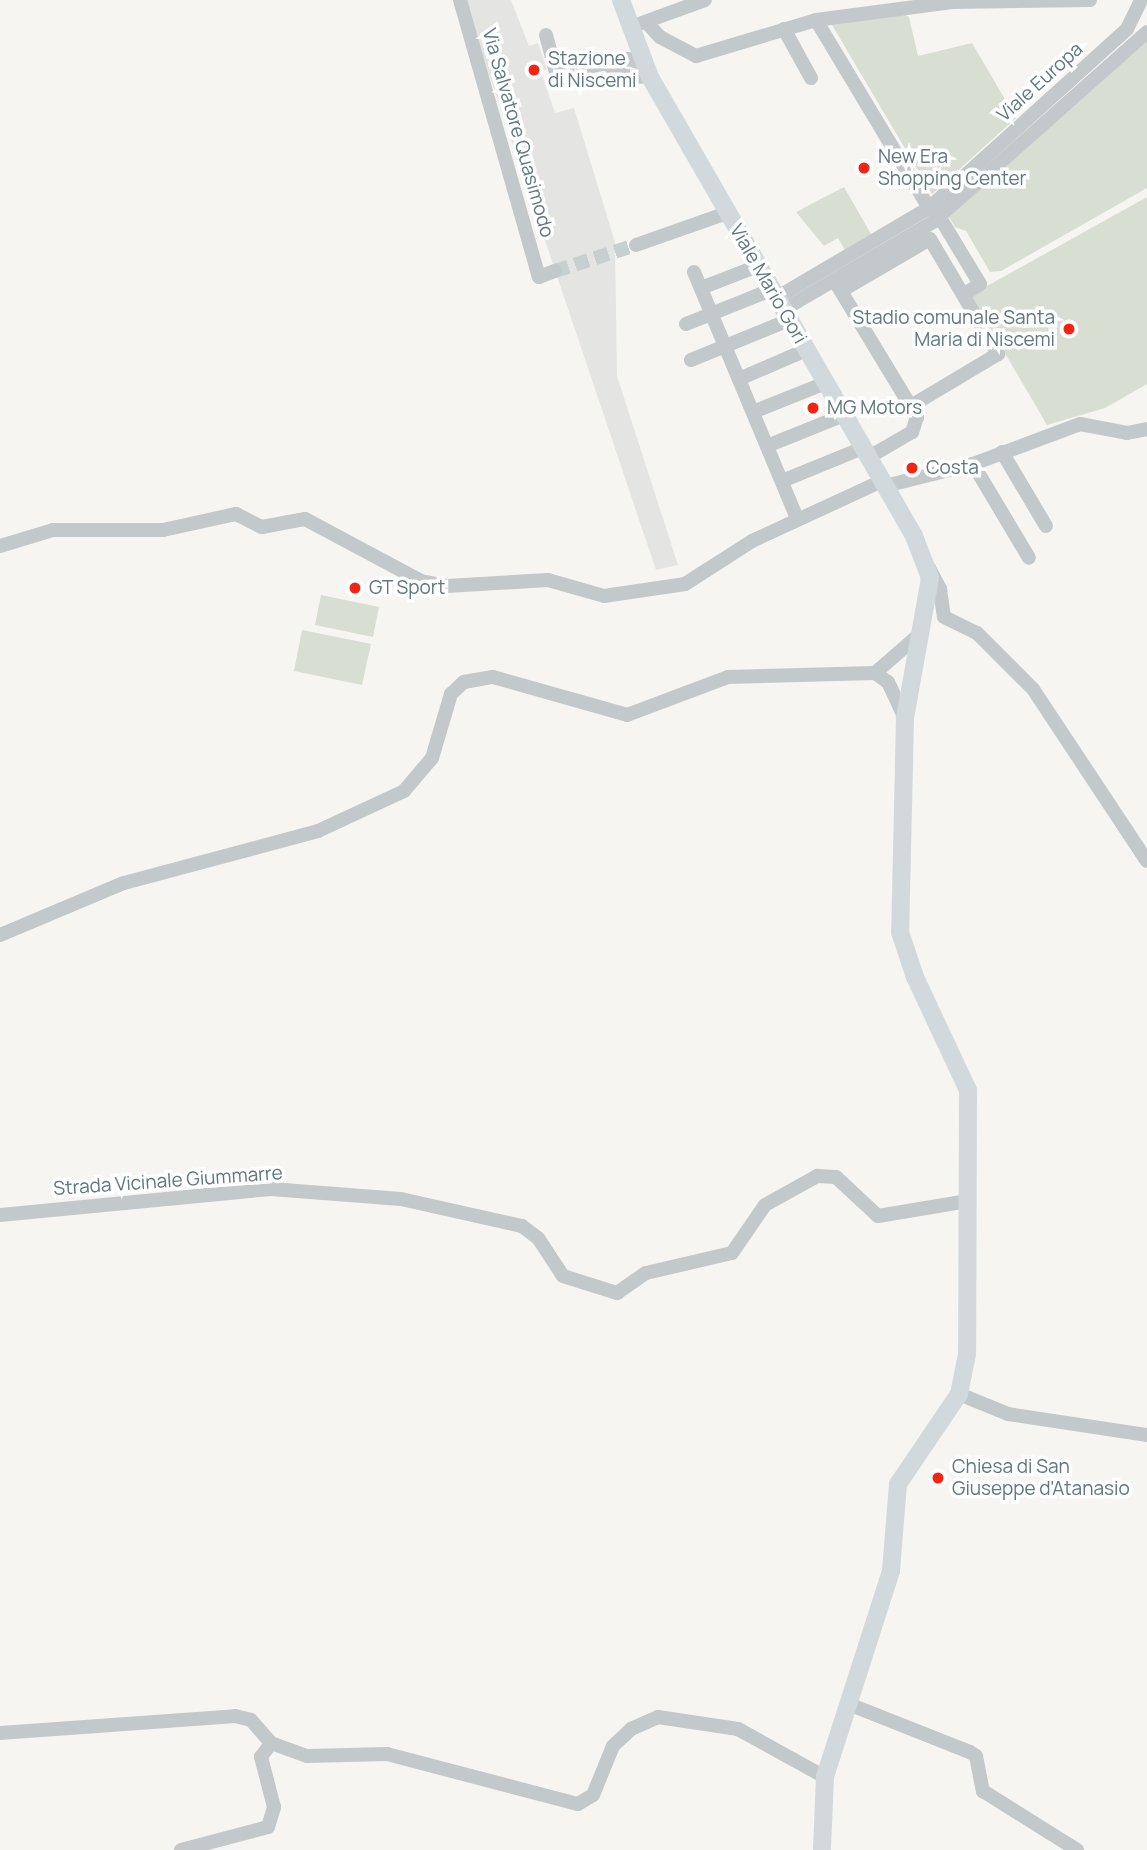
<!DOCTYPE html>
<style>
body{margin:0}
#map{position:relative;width:1147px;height:1850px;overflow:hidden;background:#f6f5f2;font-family:Manrope,sans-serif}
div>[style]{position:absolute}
.built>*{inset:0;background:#e4e5e3}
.green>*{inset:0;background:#d8ded2}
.minor-tunnel>*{height:14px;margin-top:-7px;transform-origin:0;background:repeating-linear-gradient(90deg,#c8cfd0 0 14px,transparent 0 21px)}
.minor>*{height:14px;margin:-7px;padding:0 7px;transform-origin:7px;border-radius:7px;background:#c3c8cb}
.major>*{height:18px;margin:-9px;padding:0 9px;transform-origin:9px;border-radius:9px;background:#d2d9dc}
.dots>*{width:19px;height:19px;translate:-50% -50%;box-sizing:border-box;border:4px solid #fff;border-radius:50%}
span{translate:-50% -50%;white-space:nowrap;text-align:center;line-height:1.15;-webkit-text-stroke:7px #fff;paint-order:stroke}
.poi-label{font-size:19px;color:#5e7780}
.left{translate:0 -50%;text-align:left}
.right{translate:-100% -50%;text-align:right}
.street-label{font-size:19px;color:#5e7780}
</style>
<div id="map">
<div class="built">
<i style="clip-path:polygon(464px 0,511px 0,529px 46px,538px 43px,547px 69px,541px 72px,555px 113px,574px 108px,615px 242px,617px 376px,678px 565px,656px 570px)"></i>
</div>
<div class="green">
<i style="clip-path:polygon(904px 14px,909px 17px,918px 56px,972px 43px,1016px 118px,932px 194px,832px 25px)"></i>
<i style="clip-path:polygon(1147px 38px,1147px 188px,1001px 271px,990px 272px,966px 231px,955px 227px,949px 217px)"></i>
<i style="clip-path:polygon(844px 187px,871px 234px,845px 250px,838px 238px,824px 246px,796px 212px)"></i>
<i style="clip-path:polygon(1147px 197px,1147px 384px,1105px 408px,1047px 425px,971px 295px)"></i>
<i style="clip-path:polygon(321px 595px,379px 607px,373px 637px,315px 625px)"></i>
<i style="clip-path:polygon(302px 630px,371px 644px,362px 685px,294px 671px)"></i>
</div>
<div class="minor-tunnel">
<i style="left:555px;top:271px;width:85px;rotate:-17.8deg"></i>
</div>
<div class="minor">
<i style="left:460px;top:0;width:288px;rotate:74.1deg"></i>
<i style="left:539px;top:277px;width:17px;rotate:-21deg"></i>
<i style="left:816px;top:20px;width:219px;rotate:59deg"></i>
<i style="left:646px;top:22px;width:21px;rotate:47deg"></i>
<i style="left:660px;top:37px;width:41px;rotate:27.8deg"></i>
<i style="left:696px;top:56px;width:125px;rotate:-16.7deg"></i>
<i style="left:816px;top:20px;width:137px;rotate:-7.5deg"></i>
<i style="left:952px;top:2px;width:138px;rotate:-0.8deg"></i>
<i style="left:639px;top:24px;width:70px;rotate:-20deg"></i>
<i style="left:784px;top:29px;width:56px;rotate:61.1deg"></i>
<i style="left:546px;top:35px;width:39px;rotate:75deg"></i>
<i style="left:556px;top:73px;width:73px;rotate:-11deg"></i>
<i style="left:628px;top:59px;width:19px;rotate:16deg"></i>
<i style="left:603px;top:61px;width:26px;rotate:36deg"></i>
<i style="left:624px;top:76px;width:26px;rotate:2deg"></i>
<i style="left:939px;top:216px;width:79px;rotate:58.9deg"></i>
<i style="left:980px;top:284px;width:20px;rotate:147deg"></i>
<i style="left:636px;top:245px;width:96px;rotate:-19.4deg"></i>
<i style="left:694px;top:272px;width:267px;rotate:67.3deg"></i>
<i style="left:836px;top:283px;width:157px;rotate:58.8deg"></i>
<i style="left:917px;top:417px;width:16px;rotate:108deg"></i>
<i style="left:912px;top:432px;width:50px;rotate:149.8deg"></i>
<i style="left:701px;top:288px;width:61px;rotate:-21.1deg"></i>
<i style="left:841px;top:291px;width:103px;rotate:-30.3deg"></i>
<i style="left:930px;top:239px;width:134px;rotate:59.4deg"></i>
<i style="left:998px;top:354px;width:101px;rotate:149.1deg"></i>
<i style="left:776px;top:298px;width:178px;rotate:-30.5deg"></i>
<i style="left:929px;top:208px;width:267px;rotate:-42.1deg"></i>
<i style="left:1127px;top:29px;width:32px;rotate:-64deg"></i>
<i style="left:783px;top:310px;width:174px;rotate:-30.4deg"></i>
<i style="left:933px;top:222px;width:286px;rotate:-41.6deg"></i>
<i style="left:686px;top:324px;width:92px;rotate:-21.8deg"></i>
<i style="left:691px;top:360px;width:106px;rotate:-22.2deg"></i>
<i style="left:739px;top:379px;width:73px;rotate:-23.4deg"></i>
<i style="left:753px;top:412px;width:78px;rotate:-21.9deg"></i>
<i style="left:767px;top:446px;width:83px;rotate:-21.9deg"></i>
<i style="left:1002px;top:452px;width:86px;rotate:59.3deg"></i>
<i style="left:973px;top:464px;width:109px;rotate:59.2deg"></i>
<i style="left:782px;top:481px;width:87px;rotate:-22.2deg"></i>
<i style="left:885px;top:486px;width:91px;rotate:-14deg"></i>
<i style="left:973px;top:464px;width:114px;rotate:-20.5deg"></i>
<i style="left:1080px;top:424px;width:48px;rotate:10.8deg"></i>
<i style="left:1127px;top:433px;width:20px;rotate:-11deg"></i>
<i style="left:0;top:546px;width:55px;rotate:-16.8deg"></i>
<i style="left:53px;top:530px;width:110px"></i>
<i style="left:163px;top:530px;width:75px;rotate:-12.4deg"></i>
<i style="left:236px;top:514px;width:29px;rotate:27deg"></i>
<i style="left:262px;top:527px;width:44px;rotate:-10.5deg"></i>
<i style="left:305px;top:519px;width:132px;rotate:28.1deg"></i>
<i style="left:421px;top:581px;width:26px;rotate:11deg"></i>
<i style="left:447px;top:586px;width:101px;rotate:-3.4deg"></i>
<i style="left:548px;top:580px;width:58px;rotate:15.9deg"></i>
<i style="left:604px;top:596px;width:82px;rotate:-8.4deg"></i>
<i style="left:685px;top:584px;width:80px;rotate:-32.7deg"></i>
<i style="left:752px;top:541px;width:143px;rotate:-24.8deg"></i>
<i style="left:929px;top:568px;width:24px;rotate:62deg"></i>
<i style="left:940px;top:589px;width:28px;rotate:82deg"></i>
<i style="left:944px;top:617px;width:37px;rotate:26deg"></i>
<i style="left:977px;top:633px;width:79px;rotate:45deg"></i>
<i style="left:1033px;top:689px;width:206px;rotate:56.5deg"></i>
<i style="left:875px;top:673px;width:61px;rotate:-41deg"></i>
<i style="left:0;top:935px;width:134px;rotate:-22.8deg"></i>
<i style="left:124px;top:883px;width:201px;rotate:-15deg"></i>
<i style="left:318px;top:831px;width:95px;rotate:-24.9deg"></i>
<i style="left:404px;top:791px;width:43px;rotate:-49.7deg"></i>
<i style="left:432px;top:758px;width:67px;rotate:-73.5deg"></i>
<i style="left:451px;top:694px;width:18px;rotate:-43deg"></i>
<i style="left:464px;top:682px;width:29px;rotate:-10deg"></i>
<i style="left:493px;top:677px;width:139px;rotate:15.8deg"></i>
<i style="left:627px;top:715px;width:108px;rotate:-20.6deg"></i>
<i style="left:728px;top:677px;width:147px;rotate:-1.6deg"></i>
<i style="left:875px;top:673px;width:16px;rotate:35deg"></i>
<i style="left:888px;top:682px;width:38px;rotate:65deg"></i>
<i style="left:0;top:1215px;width:272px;rotate:-5.5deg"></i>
<i style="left:271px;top:1189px;width:130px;rotate:4.4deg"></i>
<i style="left:401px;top:1199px;width:124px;rotate:12.6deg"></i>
<i style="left:522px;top:1226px;width:20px;rotate:37deg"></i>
<i style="left:538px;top:1238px;width:45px;rotate:56.7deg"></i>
<i style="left:563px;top:1276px;width:57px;rotate:17.5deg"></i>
<i style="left:617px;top:1293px;width:35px;rotate:-35deg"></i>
<i style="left:646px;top:1273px;width:88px;rotate:-13.1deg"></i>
<i style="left:732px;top:1253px;width:58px;rotate:-55.5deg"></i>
<i style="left:765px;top:1205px;width:60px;rotate:-29.1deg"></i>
<i style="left:817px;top:1176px;width:19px;rotate:3deg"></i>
<i style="left:836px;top:1177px;width:57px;rotate:42.9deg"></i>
<i style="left:878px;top:1216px;width:91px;rotate:-9.5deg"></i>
<i style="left:959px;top:1394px;width:53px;rotate:22.2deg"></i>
<i style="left:1008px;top:1414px;width:141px;rotate:8.6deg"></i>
<i style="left:851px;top:1705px;width:128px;rotate:21.6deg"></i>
<i style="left:970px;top:1752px;width:7px;rotate:34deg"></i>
<i style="left:976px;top:1756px;width:36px;rotate:79deg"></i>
<i style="left:983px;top:1791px;width:111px;rotate:32.1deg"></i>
<i style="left:0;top:1733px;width:236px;rotate:-4.1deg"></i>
<i style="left:235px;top:1716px;width:16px;rotate:14deg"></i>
<i style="left:251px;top:1720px;width:30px;rotate:49deg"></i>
<i style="left:181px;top:1850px;width:90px;rotate:-14.8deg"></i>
<i style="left:268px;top:1827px;width:21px;rotate:-73deg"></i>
<i style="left:274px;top:1807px;width:52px;rotate:-104.6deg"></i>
<i style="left:261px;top:1757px;width:17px;rotate:-54deg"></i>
<i style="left:271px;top:1743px;width:38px;rotate:20deg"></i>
<i style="left:307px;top:1756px;width:80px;rotate:-1.4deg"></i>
<i style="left:387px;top:1754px;width:197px;rotate:14.7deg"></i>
<i style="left:578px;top:1804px;width:17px;rotate:-31deg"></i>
<i style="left:593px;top:1795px;width:53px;rotate:-67.8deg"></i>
<i style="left:613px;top:1746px;width:25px;rotate:-43deg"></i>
<i style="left:631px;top:1729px;width:30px;rotate:-24deg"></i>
<i style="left:658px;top:1717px;width:81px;rotate:8.5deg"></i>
<i style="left:738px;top:1729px;width:99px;rotate:28.9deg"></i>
</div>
<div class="major">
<i style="left:621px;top:0;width:82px;rotate:69.4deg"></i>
<i style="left:650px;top:77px;width:530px;rotate:60.09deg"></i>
<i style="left:914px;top:536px;width:45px;rotate:69.1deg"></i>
<i style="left:930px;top:578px;width:143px;rotate:100.1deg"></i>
<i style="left:905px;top:719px;width:213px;rotate:91.3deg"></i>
<i style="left:900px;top:932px;width:47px;rotate:71.6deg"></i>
<i style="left:915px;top:977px;width:125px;rotate:64.9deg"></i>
<i style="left:968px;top:1090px;width:264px;rotate:90.2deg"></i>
<i style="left:967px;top:1354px;width:41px;rotate:101.3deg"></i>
<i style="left:959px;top:1394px;width:109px;rotate:124.1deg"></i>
<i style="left:898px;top:1484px;width:87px;rotate:94.6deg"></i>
<i style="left:891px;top:1571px;width:216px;rotate:107.8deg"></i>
<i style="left:825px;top:1777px;width:73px;rotate:92.4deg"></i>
</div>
<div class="dots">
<i style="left:534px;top:70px;background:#f52412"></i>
<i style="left:864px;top:168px;background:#f52412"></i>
<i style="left:1069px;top:329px;background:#f52412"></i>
<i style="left:813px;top:408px;background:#f52412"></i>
<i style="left:912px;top:468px;background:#f52412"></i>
<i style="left:355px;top:588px;background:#f52412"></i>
<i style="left:938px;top:1478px;background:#f52412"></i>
</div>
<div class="poi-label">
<span class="left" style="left:548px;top:70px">Stazione<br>di Niscemi</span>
<span class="left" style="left:878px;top:168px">New Era<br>Shopping Center</span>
<span class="right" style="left:1055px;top:329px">Stadio comunale Santa<br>Maria di Niscemi</span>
<span class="left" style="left:827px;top:408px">MG Motors</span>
<span class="left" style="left:926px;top:468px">Costa</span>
<span class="left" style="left:369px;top:588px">GT Sport</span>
<span class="left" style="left:952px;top:1478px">Chiesa di San<br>Giuseppe d'Atanasio</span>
</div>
<div class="street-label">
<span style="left:1040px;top:82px;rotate:-42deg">Viale Europa</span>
<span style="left:518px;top:133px;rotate:74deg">Via Salvatore Quasimodo</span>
<span style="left:768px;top:284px;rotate:60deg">Viale Mario Gori</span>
<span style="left:168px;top:1181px;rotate:-4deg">Strada Vicinale Giummarre</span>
</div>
</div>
